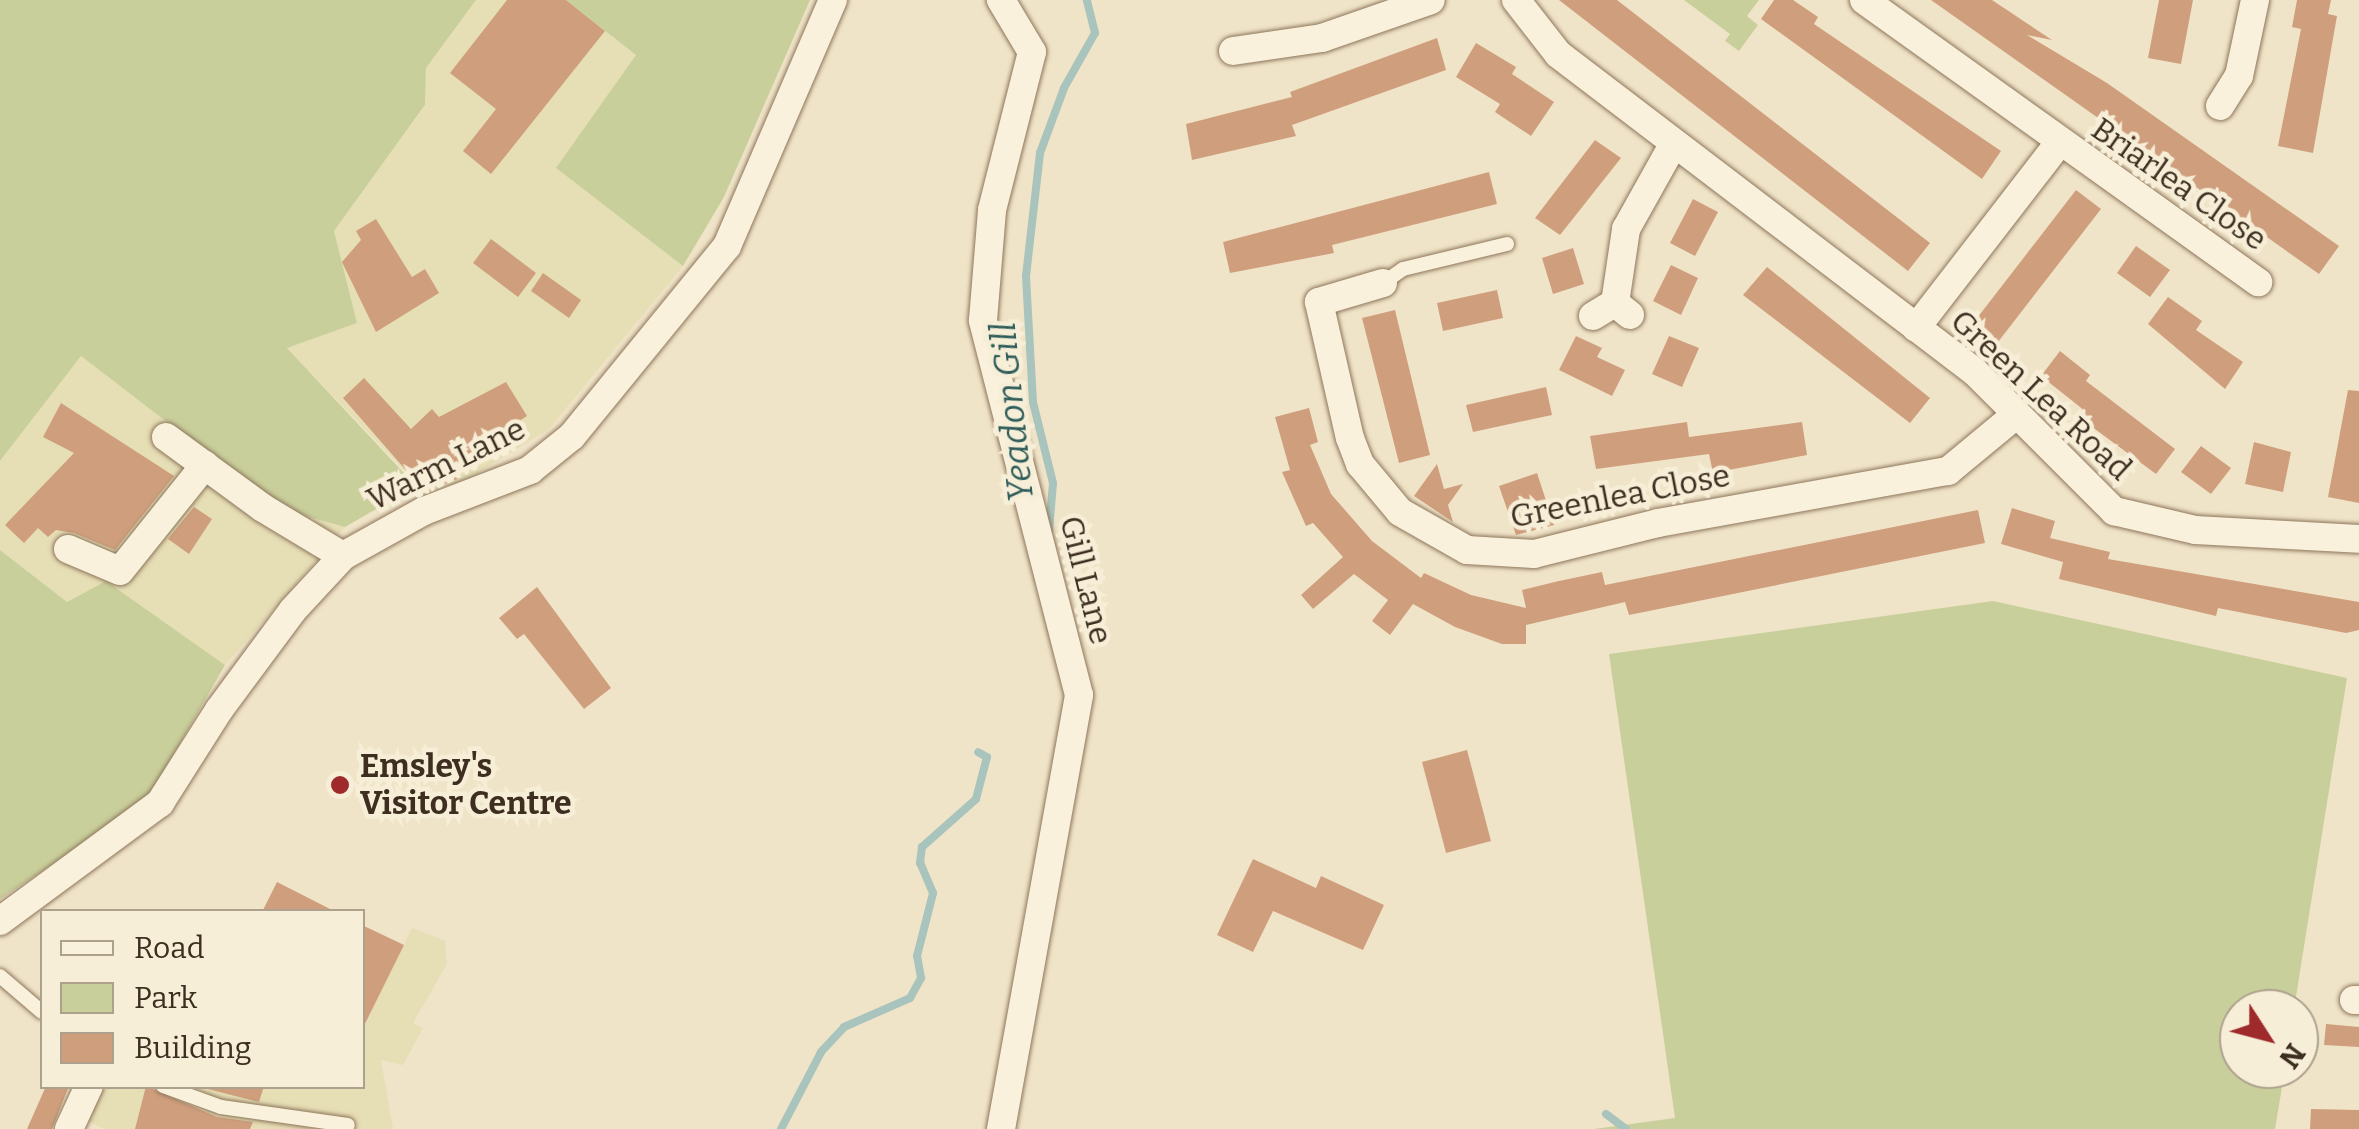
<!DOCTYPE html>
<style>
body{margin:0}
#map{position:relative;width:2359px;height:1129px;overflow:hidden;background:#f0e4c8;font-family:Bitter,serif}
div>[style]{position:absolute}
.farmland>*{inset:0;background:#e6deb5}
.green>*{inset:0;background:#c9cf9b}
.stream>*{height:8px;margin:-4px;padding:0 4px;transform-origin:4px;border-radius:4px;background:#a9c4bc}
.building>*{inset:0;background:#cf9f7d}
.roads{filter:drop-shadow(0 0 2px #8d765c) drop-shadow(0 0 2px #8d765c)}
.lane>*{height:14px;margin:-7px;padding:0 7px;transform-origin:7px;border-radius:7px;background:#faf1dc}
.street>*{height:28px;margin:-14px;padding:0 14px;transform-origin:14px;border-radius:14px;background:#faf1dc}
.dots>*{width:28px;height:28px;translate:-50% -50%;box-sizing:border-box;border:5px solid #f7eed8;border-radius:50%}
span{translate:-50% -50%;white-space:nowrap;text-align:center;line-height:1.15;-webkit-text-stroke:9px #f7eed8;paint-order:stroke}
.street-label{font-size:32px;color:#3d2e20}
.poi-label{font-size:32px;color:#3d2e20;font-weight:700}
.left{translate:0 -50%;text-align:left}
.water-label{font-size:35px;color:#2f5d5a;font-style:italic}
.legend{position:absolute;left:40px;top:909px;width:325px;height:180px;box-sizing:border-box;background:#f7eed8;border:2px solid #ada18e;margin:0;padding:12px 18px;list-style:none;font-size:30px;color:#3d2e20}
.legend li{display:flex;align-items:center;gap:20px;height:50px}
.legend b{width:50px;border:2px solid #ada18e}
.north{position:absolute;left:2219px;top:989px;width:100px;height:100px;box-sizing:border-box;background:#f7eed8;border:2px solid #ada18e;border-radius:50%;rotate:126deg;font-size:28px;font-weight:700;line-height:40px;text-align:center;color:#3d2e20}
.north::after{content:'';display:block;margin:auto;width:35px;height:45px;background:#9e2a2b;clip-path:polygon(50% 0,100% 100%,50% 72%,0 100%)}
</style>
<div id="map">
<div class="farmland">
<i style="clip-path:polygon(476px 0,566px 0,636px 55px,557px 169px,683px 266px,549px 429px,463px 482px,424px 491px,287px 348px,357px 323px,334px 231px,425px 106px,426px 68px)"></i>
<i style="clip-path:polygon(81px 356px,280px 509px,345px 527px,225px 665px,106px 581px,67px 602px,0 550px,0 461px)"></i>
<i style="clip-path:polygon(412px 928px,445px 941px,447px 964px,413px 1023px,423px 1028px,403px 1065px,381px 1060px,393px 1129px,104px 1129px,84px 1119px,96px 1087px,362px 1086px,363px 1029px)"></i>
</div>
<div class="green">
<i style="clip-path:polygon(0 0,476px 0,426px 68px,425px 105px,334px 231px,357px 323px,287px 348px,416px 486px,345px 527px,280px 509px,81px 356px,0 461px)"></i>
<i style="clip-path:polygon(566px 0,810px 0,724px 197px,683px 266px,556px 168px,636px 55px)"></i>
<i style="clip-path:polygon(1684px 0,1759px 0,1747px 16px,1758px 25px,1739px 51px,1725px 41px,1730px 34px)"></i>
<i style="clip-path:polygon(0 550px,67px 602px,106px 581px,225px 665px,146px 802px,0 899px)"></i>
<i style="clip-path:polygon(1993px 601px,2347px 678px,2294px 1009px,2239px 1009px,2239px 1069px,2285px 1069px,2275px 1129px,1594px 1129px,1675px 1118px,1609px 654px)"></i>
</div>
<div class="stream">
<i style="left:1049px;top:531px;width:48px;rotate:-85.2deg"></i>
<i style="left:1053px;top:483px;width:83px;rotate:-103.9deg"></i>
<i style="left:1033px;top:402px;width:126px;rotate:-93.2deg"></i>
<i style="left:1026px;top:276px;width:124px;rotate:-83.5deg"></i>
<i style="left:1040px;top:153px;width:69px;rotate:-69.7deg"></i>
<i style="left:1064px;top:88px;width:63px;rotate:-60.6deg"></i>
<i style="left:1095px;top:33px;width:34px;rotate:-104deg"></i>
<i style="left:1606px;top:1114px;width:25px;rotate:37deg"></i>
<i style="left:781px;top:1129px;width:87px;rotate:-62.5deg"></i>
<i style="left:821px;top:1052px;width:34px;rotate:-47deg"></i>
<i style="left:844px;top:1027px;width:72px;rotate:-23.7deg"></i>
<i style="left:910px;top:998px;width:23px;rotate:-61deg"></i>
<i style="left:921px;top:978px;width:22px;rotate:-100deg"></i>
<i style="left:917px;top:956px;width:65px;rotate:-75.7deg"></i>
<i style="left:933px;top:893px;width:33px;rotate:-113deg"></i>
<i style="left:920px;top:863px;width:16px;rotate:-83deg"></i>
<i style="left:922px;top:847px;width:72px;rotate:-41.6deg"></i>
<i style="left:976px;top:799px;width:43px;rotate:-75.3deg"></i>
<i style="left:987px;top:757px;width:10px;rotate:-151deg"></i>
</div>
<div class="building">
<i style="clip-path:polygon(507px 0,566px 0,605px 31px,491px 174px,463px 151px,496px 109px,450px 73px)"></i>
<i style="clip-path:polygon(1559px 0,1617px 0,1930px 243px,1908px 271px)"></i>
<i style="clip-path:polygon(1774px 0,1793px 0,1818px 17px,1814px 24px,2001px 151px,1982px 179px,1761px 19px)"></i>
<i style="clip-path:polygon(1931px 0,1992px 0,2052px 40px,2027px 35px,2107px 83px,2339px 246px,2319px 274px)"></i>
<i style="clip-path:polygon(2159px 0,2193px 0,2181px 64px,2148px 58px)"></i>
<i style="clip-path:polygon(2297px 0,2331px 0,2328px 14px,2337px 16px,2313px 153px,2278px 146px,2301px 29px,2292px 27px)"></i>
<i style="clip-path:polygon(1437px 38px,1446px 70px,1292px 125px,1296px 136px,1192px 160px,1186px 124px,1292px 97px,1290px 92px)"></i>
<i style="clip-path:polygon(1476px 43px,1516px 67px,1512px 74px,1554px 102px,1531px 136px,1495px 112px,1500px 104px,1456px 77px)"></i>
<i style="clip-path:polygon(1595px 140px,1621px 158px,1560px 235px,1535px 218px)"></i>
<i style="clip-path:polygon(1489px 172px,1497px 204px,1332px 245px,1334px 253px,1230px 273px,1223px 242px)"></i>
<i style="clip-path:polygon(2076px 190px,2101px 209px,1998px 342px,1974px 322px)"></i>
<i style="clip-path:polygon(1693px 199px,1718px 212px,1695px 256px,1670px 243px)"></i>
<i style="clip-path:polygon(376px 219px,412px 277px,425px 269px,439px 293px,376px 332px,342px 262px,361px 240px,356px 231px)"></i>
<i style="clip-path:polygon(491px 239px,536px 273px,518px 297px,473px 263px)"></i>
<i style="clip-path:polygon(2136px 246px,2170px 270px,2150px 297px,2117px 273px)"></i>
<i style="clip-path:polygon(1573px 248px,1584px 284px,1553px 294px,1542px 258px)"></i>
<i style="clip-path:polygon(1671px 265px,1698px 278px,1681px 315px,1653px 301px)"></i>
<i style="clip-path:polygon(1767px 267px,1930px 398px,1910px 423px,1743px 295px)"></i>
<i style="clip-path:polygon(543px 273px,581px 300px,569px 318px,531px 291px)"></i>
<i style="clip-path:polygon(1497px 290px,1503px 318px,1443px 331px,1437px 303px)"></i>
<i style="clip-path:polygon(2168px 297px,2202px 321px,2196px 330px,2243px 362px,2225px 389px,2148px 324px)"></i>
<i style="clip-path:polygon(1395px 310px,1430px 455px,1399px 463px,1362px 318px)"></i>
<i style="clip-path:polygon(1576px 336px,1602px 348px,1597px 357px,1625px 370px,1612px 396px,1559px 370px)"></i>
<i style="clip-path:polygon(1669px 336px,1699px 348px,1682px 387px,1652px 374px)"></i>
<i style="clip-path:polygon(2060px 351px,2090px 375px,2086px 381px,2175px 449px,2156px 474px,2080px 418px,2085px 411px,2041px 376px)"></i>
<i style="clip-path:polygon(364px 378px,411px 429px,432px 409px,439px 417px,506px 382px,527px 416px,450px 467px,460px 478px,424px 491px,343px 398px)"></i>
<i style="clip-path:polygon(1546px 387px,1552px 415px,1473px 432px,1466px 405px)"></i>
<i style="clip-path:polygon(2348px 390px,2359px 391px,2359px 503px,2328px 497px)"></i>
<i style="clip-path:polygon(61px 403px,174px 476px,115px 550px,74px 533px,56px 530px,48px 537px,38px 528px,24px 543px,5px 525px,74px 453px,43px 437px)"></i>
<i style="clip-path:polygon(1309px 408px,1318px 442px,1310px 445px,1331px 494px,1372px 541px,1421px 578px,1424px 573px,1471px 595px,1526px 608px,1522px 590px,1559px 581px,1602px 572px,1605px 585px,1978px 510px,1985px 543px,1629px 615px,1625px 602px,1526px 625px,1526px 644px,1502px 644px,1455px 627px,1413px 604px,1390px 635px,1372px 621px,1388px 600px,1354px 574px,1313px 609px,1301px 595px,1343px 557px,1313px 523px,1306px 526px,1282px 472px,1290px 470px,1275px 417px)"></i>
<i style="clip-path:polygon(1687px 422px,1689px 437px,1802px 422px,1807px 455px,1713px 473px,1709px 454px,1596px 469px,1590px 436px)"></i>
<i style="clip-path:polygon(2254px 442px,2291px 452px,2283px 492px,2245px 484px)"></i>
<i style="clip-path:polygon(2201px 446px,2231px 468px,2211px 494px,2181px 472px)"></i>
<i style="clip-path:polygon(1437px 464px,1444px 489px,1463px 484px,1448px 505px,1453px 522px,1414px 496px)"></i>
<i style="clip-path:polygon(1537px 473px,1554px 525px,1516px 535px,1499px 486px)"></i>
<i style="clip-path:polygon(194px 507px,212px 519px,189px 554px,168px 539px)"></i>
<i style="clip-path:polygon(2012px 508px,2055px 521px,2050px 538px,2110px 552px,2108px 559px,2359px 602px,2359px 630px,2346px 633px,2218px 608px,2216px 616px,2059px 579px,2063px 562px,2001px 544px)"></i>
<i style="clip-path:polygon(537px 587px,611px 688px,584px 709px,524px 634px,517px 639px,499px 618px)"></i>
<i style="clip-path:polygon(1467px 750px,1491px 841px,1446px 853px,1422px 762px)"></i>
<i style="clip-path:polygon(1253px 859px,1316px 888px,1321px 876px,1384px 905px,1363px 950px,1273px 911px,1253px 952px,1217px 935px)"></i>
<i style="clip-path:polygon(277px 882px,336px 912px,262px 912px)"></i>
<i style="clip-path:polygon(362px 925px,404px 945px,362px 1030px)"></i>
<i style="clip-path:polygon(2326px 1024px,2359px 1027px,2359px 1047px,2324px 1045px)"></i>
<i style="clip-path:polygon(46px 1086px,69px 1086px,52px 1129px,27px 1129px)"></i>
<i style="clip-path:polygon(146px 1086px,217px 1117px,253px 1122px,250px 1129px,135px 1129px)"></i>
<i style="clip-path:polygon(196px 1086px,264px 1086px,259px 1102px)"></i>
<i style="clip-path:polygon(2311px 1109px,2359px 1110px,2359px 1129px,2310px 1129px)"></i>
</div>
<div class="roads">
<div class="lane">
<i style="left:1383px;top:283px;width:24px;rotate:-35deg"></i>
<i style="left:1403px;top:269px;width:107px;rotate:-13.5deg"></i>
<i style="left:0;top:976px;width:55px;rotate:40.6deg"></i>
<i style="left:163px;top:1086px;width:62px;rotate:19.9deg"></i>
<i style="left:221px;top:1107px;width:128px;rotate:8.1deg"></i>
</div>
<div class="street">
<i style="left:1516px;top:0;width:68px;rotate:52.1deg"></i>
<i style="left:1558px;top:54px;width:524px;rotate:37.33deg"></i>
<i style="left:1975px;top:372px;width:197px;rotate:45deg"></i>
<i style="left:2114px;top:511px;width:83px;rotate:13.2deg"></i>
<i style="left:2195px;top:530px;width:164px;rotate:3.1deg"></i>
<i style="left:1864px;top:0;width:485px;rotate:35.6deg"></i>
<i style="left:1233px;top:51px;width:90px;rotate:-8.3deg"></i>
<i style="left:1322px;top:38px;width:115px;rotate:-19.2deg"></i>
<i style="left:2220px;top:106px;width:36px;rotate:-58deg"></i>
<i style="left:2239px;top:76px;width:78px;rotate:-78.1deg"></i>
<i style="left:1383px;top:283px;width:67px;rotate:163.5deg"></i>
<i style="left:1319px;top:302px;width:139px;rotate:77.2deg"></i>
<i style="left:1350px;top:438px;width:28px;rotate:69deg"></i>
<i style="left:1360px;top:464px;width:62px;rotate:50.2deg"></i>
<i style="left:1400px;top:512px;width:77px;rotate:29.6deg"></i>
<i style="left:1467px;top:550px;width:67px;rotate:3.4deg"></i>
<i style="left:1534px;top:554px;width:128px;rotate:-14deg"></i>
<i style="left:1658px;top:523px;width:295px;rotate:-10.2deg"></i>
<i style="left:1948px;top:471px;width:89px;rotate:-39.6deg"></i>
<i style="left:1630px;top:315px;width:19px;rotate:-141deg"></i>
<i style="left:1615px;top:303px;width:75px;rotate:-81.5deg"></i>
<i style="left:1626px;top:229px;width:96px;rotate:-60.8deg"></i>
<i style="left:1593px;top:316px;width:26px;rotate:-31deg"></i>
<i style="left:1916px;top:328px;width:235px;rotate:-52.3deg"></i>
<i style="left:166px;top:437px;width:120px;rotate:36.2deg"></i>
<i style="left:263px;top:508px;width:93px;rotate:31deg"></i>
<i style="left:68px;top:549px;width:56px;rotate:22.9deg"></i>
<i style="left:120px;top:571px;width:136px;rotate:-51.3deg"></i>
<i style="left:0;top:921px;width:199px;rotate:-36.4deg"></i>
<i style="left:160px;top:803px;width:110px;rotate:-57.6deg"></i>
<i style="left:219px;top:710px;width:124px;rotate:-53.5deg"></i>
<i style="left:293px;top:610px;width:74px;rotate:-47.2deg"></i>
<i style="left:343px;top:556px;width:93px;rotate:-29.1deg"></i>
<i style="left:424px;top:511px;width:114px;rotate:-21.1deg"></i>
<i style="left:530px;top:470px;width:54px;rotate:-39deg"></i>
<i style="left:572px;top:436px;width:245px;rotate:-50.8deg"></i>
<i style="left:727px;top:246px;width:268px;rotate:-66.7deg"></i>
<i style="left:2354px;top:1000px;width:5px"></i>
<i style="left:69px;top:1129px;width:47px;rotate:-65.1deg"></i>
<i style="left:1001px;top:1129px;width:441px;rotate:-79.8deg"></i>
<i style="left:1079px;top:695px;width:387px;rotate:-104.4deg"></i>
<i style="left:983px;top:320px;width:110px;rotate:-85.3deg"></i>
<i style="left:992px;top:210px;width:163px;rotate:-75.8deg"></i>
<i style="left:1032px;top:52px;width:61px;rotate:-120.8deg"></i>
</div>
</div>
<div class="dots">
<i style="left:340px;top:785px;background:#9e2a2b"></i>
</div>
<div class="street-label">
<span style="left:2179px;top:184px;rotate:35deg">Briarlea Close</span>
<span style="left:2041px;top:395px;rotate:43deg">Green Lea Road</span>
<span style="left:446px;top:464px;rotate:-26deg">Warm Lane</span>
<span style="left:1620px;top:496px;rotate:-11deg">Greenlea Close</span>
<span style="left:1086px;top:580px;rotate:76deg">Gill Lane</span>
</div>
<div class="poi-label">
<span class="left" style="left:360px;top:785px">Emsley's<br>Visitor Centre</span>
</div>
<div class="water-label">
<span style="left:1012px;top:412px;rotate:-96deg">Yeadon Gill</span>
</div>
<ul class="legend">
<li><b style="height:12px;background:#faf1dc"></b>Road</li>
<li><b style="height:28px;background:#c9cf9b"></b>Park</li>
<li><b style="height:28px;background:#cf9f7d"></b>Building</li>
</ul>
<div class="north">N</div>
</div>
